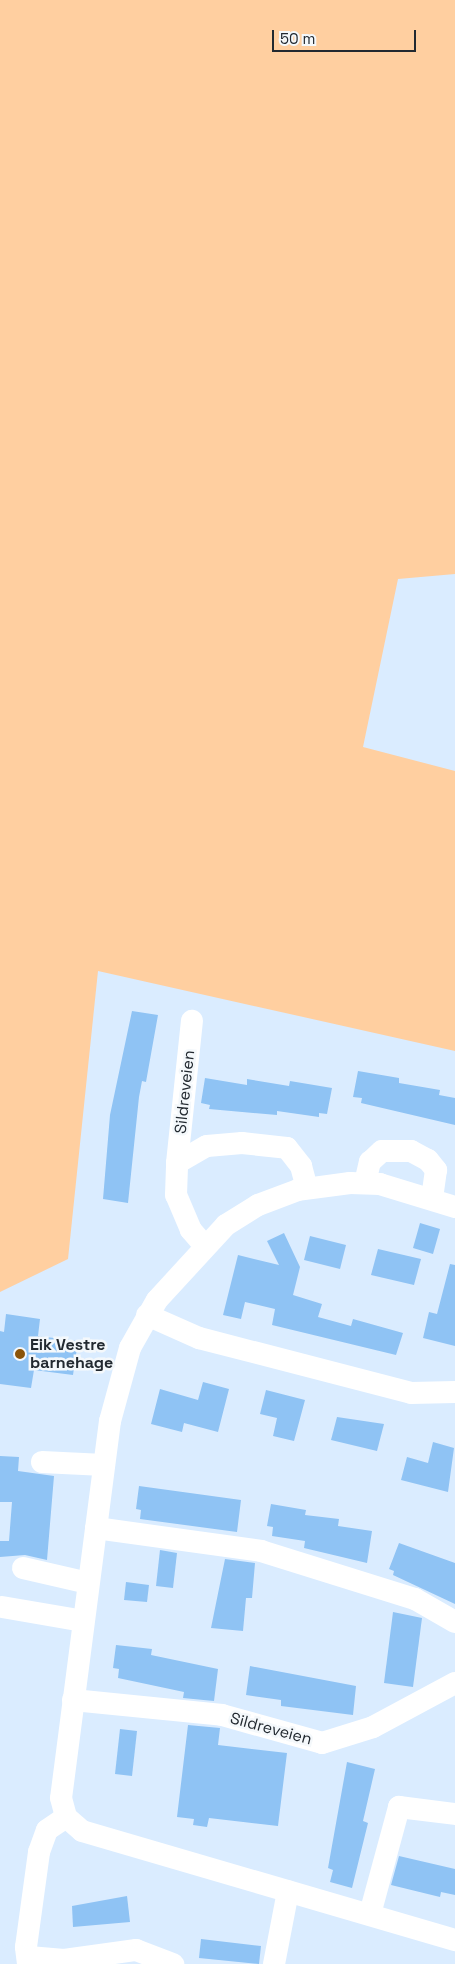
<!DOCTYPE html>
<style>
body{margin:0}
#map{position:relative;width:455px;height:1964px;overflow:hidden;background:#daecff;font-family:"Space Grotesk",sans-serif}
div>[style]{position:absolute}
.green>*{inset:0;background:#ffcfa0}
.building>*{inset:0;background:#8fc3f4}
.minor>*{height:22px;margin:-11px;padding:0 11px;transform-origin:11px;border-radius:11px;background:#fff}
.dots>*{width:14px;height:14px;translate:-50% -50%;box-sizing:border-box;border:2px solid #f4f8fb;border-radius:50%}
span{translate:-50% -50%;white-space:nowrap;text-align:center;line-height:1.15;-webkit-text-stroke:5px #f4f8fb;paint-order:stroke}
.street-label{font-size:16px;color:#222930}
.poi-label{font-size:16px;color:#222930;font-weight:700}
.left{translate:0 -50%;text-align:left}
.scale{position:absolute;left:272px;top:30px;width:144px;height:22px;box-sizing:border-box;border:2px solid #222930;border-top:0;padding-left:6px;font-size:15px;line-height:18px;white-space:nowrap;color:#222930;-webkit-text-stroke:4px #f4f8fb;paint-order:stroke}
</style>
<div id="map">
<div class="green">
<i style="clip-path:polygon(0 0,455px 0,455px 574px,398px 579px,363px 747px,455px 771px,455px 1051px,98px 971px,68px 1259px,0 1292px)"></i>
</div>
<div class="building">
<i style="clip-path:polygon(132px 1011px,158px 1015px,146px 1082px,142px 1081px,139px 1097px,128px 1203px,103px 1199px,110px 1115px)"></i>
<i style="clip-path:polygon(358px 1071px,399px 1078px,399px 1083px,440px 1090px,439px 1095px,455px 1098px,455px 1125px,361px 1103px,362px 1098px,353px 1097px)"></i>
<i style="clip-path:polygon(205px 1078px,247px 1085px,247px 1079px,289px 1086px,290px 1081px,332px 1088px,327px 1114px,319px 1113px,319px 1117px,277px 1111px,277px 1115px,209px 1109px,210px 1105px,201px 1103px)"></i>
<i style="clip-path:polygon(420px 1223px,440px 1229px,433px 1254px,413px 1248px)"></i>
<i style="clip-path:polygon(284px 1233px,300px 1267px,293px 1295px,322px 1304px,318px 1317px,351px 1326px,353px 1319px,403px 1333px,396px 1355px,272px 1325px,275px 1309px,245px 1302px,241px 1319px,223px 1315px,238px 1255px,279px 1265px,267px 1241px)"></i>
<i style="clip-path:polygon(310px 1236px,346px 1245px,340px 1269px,304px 1260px)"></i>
<i style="clip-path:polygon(378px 1249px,421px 1259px,414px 1285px,371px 1275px)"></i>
<i style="clip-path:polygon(450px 1264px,455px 1265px,455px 1346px,423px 1338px,429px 1312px,437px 1314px)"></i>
<i style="clip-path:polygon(6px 1314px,40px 1319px,38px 1336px,78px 1341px,73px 1375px,34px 1370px,31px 1388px,0 1384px,0 1331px,4px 1332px)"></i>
<i style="clip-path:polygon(203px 1382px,229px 1389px,218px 1432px,184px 1423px,182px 1432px,151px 1424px,160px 1389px,198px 1400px)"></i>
<i style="clip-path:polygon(266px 1390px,305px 1400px,294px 1441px,273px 1436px,277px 1418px,260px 1414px)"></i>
<i style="clip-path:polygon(337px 1417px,384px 1424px,377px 1451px,331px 1440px)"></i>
<i style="clip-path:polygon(433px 1442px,454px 1448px,448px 1492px,401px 1480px,407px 1457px,428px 1463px)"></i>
<i style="clip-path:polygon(0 1456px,19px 1457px,18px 1471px,54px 1476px,47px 1560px,25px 1555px,0 1557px,0 1541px,9px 1541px,12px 1502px,0 1502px)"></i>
<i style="clip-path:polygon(139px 1486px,241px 1500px,237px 1532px,140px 1519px,141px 1510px,136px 1509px)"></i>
<i style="clip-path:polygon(271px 1504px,306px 1510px,305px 1515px,339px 1519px,338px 1526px,372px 1531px,367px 1563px,304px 1548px,305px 1541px,272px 1536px,273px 1527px,267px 1526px)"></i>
<i style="clip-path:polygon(399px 1543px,455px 1563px,455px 1604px,393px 1575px,394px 1571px,389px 1569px)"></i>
<i style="clip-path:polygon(160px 1550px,177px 1553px,173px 1588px,156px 1586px)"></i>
<i style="clip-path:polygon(225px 1559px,255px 1563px,252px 1598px,246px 1598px,243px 1631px,211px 1628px)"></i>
<i style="clip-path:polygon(126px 1582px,149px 1585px,147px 1602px,124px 1600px)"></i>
<i style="clip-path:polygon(393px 1612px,422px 1618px,413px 1687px,384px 1683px)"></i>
<i style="clip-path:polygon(116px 1645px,152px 1649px,151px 1655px,218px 1669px,214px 1701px,183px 1698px,184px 1692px,118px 1678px,119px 1669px,113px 1668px)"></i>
<i style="clip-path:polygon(250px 1666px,356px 1686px,353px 1715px,281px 1706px,281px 1700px,246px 1695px)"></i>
<i style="clip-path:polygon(188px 1725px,220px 1728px,218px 1745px,287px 1753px,278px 1826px,209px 1818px,207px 1827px,193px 1825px,194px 1819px,177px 1817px)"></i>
<i style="clip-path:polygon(120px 1729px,137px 1731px,132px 1776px,115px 1774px)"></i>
<i style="clip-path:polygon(347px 1762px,375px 1769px,363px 1821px,368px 1823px,352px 1888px,330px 1882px,333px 1870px,328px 1868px)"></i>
<i style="clip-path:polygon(399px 1856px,455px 1869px,455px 1895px,441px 1892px,440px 1897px,391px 1885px)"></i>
<i style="clip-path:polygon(127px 1896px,130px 1922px,73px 1927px,72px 1906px)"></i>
<i style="clip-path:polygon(201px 1939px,261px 1946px,259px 1964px,199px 1958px)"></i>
</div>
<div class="minor">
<i style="left:177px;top:1163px;width:143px;rotate:-84deg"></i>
<i style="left:365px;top:1183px;width:22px;rotate:-77deg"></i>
<i style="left:370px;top:1162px;width:16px;rotate:-43deg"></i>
<i style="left:382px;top:1151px;width:29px"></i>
<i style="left:411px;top:1151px;width:19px;rotate:28deg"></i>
<i style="left:428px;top:1160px;width:13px;rotate:51deg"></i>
<i style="left:436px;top:1170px;width:28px;rotate:98deg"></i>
<i style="left:455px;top:1207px;width:78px;rotate:-163deg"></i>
<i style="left:380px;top:1184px;width:30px;rotate:-178deg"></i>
<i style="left:350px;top:1183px;width:52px;rotate:172.3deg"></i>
<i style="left:298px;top:1190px;width:43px;rotate:159.4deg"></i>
<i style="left:258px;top:1205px;width:38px;rotate:148deg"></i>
<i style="left:226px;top:1225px;width:102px;rotate:132.6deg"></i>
<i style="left:157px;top:1300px;width:55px;rotate:119.4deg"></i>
<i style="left:130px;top:1348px;width:76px;rotate:105.3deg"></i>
<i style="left:110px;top:1421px;width:380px;rotate:97.4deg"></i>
<i style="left:61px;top:1798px;width:20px;rotate:75deg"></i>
<i style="left:66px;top:1817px;width:21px;rotate:41deg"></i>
<i style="left:82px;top:1831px;width:389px;rotate:16.3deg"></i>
<i style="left:204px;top:1245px;width:20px;rotate:-131deg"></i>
<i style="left:191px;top:1230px;width:38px;rotate:-113deg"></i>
<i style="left:176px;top:1195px;width:32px;rotate:-88deg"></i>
<i style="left:177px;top:1163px;width:34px;rotate:-30deg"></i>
<i style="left:207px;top:1146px;width:35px;rotate:-5deg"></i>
<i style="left:242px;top:1143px;width:45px;rotate:6.3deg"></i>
<i style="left:287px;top:1148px;width:23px;rotate:52deg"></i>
<i style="left:301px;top:1166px;width:23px;rotate:75deg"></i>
<i style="left:147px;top:1315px;width:57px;rotate:23.9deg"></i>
<i style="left:199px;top:1338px;width:219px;rotate:14.5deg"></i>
<i style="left:411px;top:1393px;width:44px;rotate:-1.3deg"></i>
<i style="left:42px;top:1462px;width:62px;rotate:2.8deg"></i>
<i style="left:96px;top:1528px;width:167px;rotate:7.9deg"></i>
<i style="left:261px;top:1551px;width:161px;rotate:17.3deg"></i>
<i style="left:415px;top:1599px;width:46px;rotate:29.9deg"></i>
<i style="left:23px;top:1568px;width:67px;rotate:13deg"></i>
<i style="left:2px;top:1607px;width:82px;rotate:9.8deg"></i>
<i style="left:73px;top:1700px;width:150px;rotate:5.7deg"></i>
<i style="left:222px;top:1715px;width:104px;rotate:15.6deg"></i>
<i style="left:322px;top:1743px;width:53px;rotate:-17.4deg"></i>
<i style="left:373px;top:1727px;width:93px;rotate:-28.2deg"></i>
<i style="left:370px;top:1914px;width:111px;rotate:-74.8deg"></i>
<i style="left:399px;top:1807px;width:56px;rotate:7.1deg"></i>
<i style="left:29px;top:1957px;width:35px;rotate:5deg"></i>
<i style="left:64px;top:1960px;width:73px;rotate:-7.9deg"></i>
<i style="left:136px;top:1950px;width:40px;rotate:21deg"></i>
<i style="left:28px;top:1964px;width:17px;rotate:-97deg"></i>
<i style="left:26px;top:1947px;width:96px;rotate:-82.2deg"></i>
<i style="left:39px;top:1852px;width:23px;rotate:-70deg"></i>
<i style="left:47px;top:1830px;width:23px;rotate:-34deg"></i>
<i style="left:274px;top:1964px;width:74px;rotate:-79.1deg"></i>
</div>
<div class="dots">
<i style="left:20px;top:1354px;background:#8b5408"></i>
</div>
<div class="street-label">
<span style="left:185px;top:1092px;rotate:-84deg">Sildreveien</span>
<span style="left:271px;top:1729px;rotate:15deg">Sildreveien</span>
</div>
<div class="poi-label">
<span class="left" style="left:30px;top:1354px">Eik Vestre<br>barnehage</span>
</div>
<div class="scale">50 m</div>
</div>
